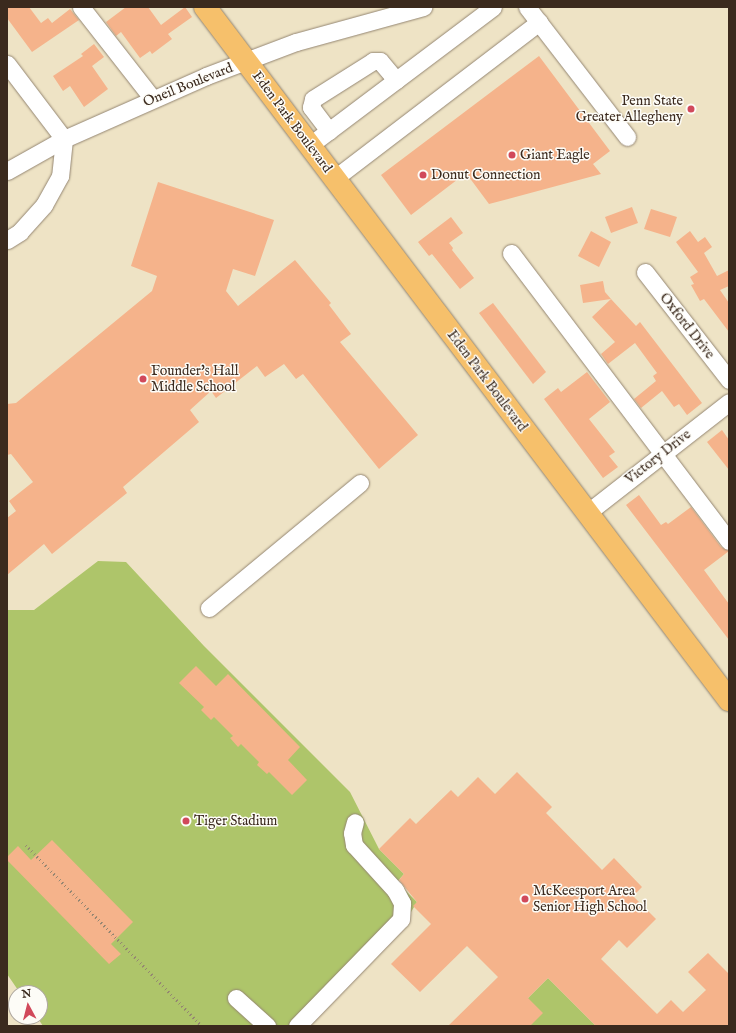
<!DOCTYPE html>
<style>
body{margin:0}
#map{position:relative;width:736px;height:1033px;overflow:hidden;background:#eee3c5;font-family:"IM FELL English",serif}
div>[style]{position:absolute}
.green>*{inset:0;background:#aec56a}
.building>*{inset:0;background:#f5b38b}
.path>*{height:2.5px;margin-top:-1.25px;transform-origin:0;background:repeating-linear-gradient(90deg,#948672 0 1px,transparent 0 4px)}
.roads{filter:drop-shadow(0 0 1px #948672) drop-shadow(0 0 1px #948672)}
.minor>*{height:17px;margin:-8.5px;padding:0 8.5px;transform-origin:8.5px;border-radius:8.5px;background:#fff}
.major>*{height:22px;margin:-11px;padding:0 11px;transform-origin:11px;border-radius:11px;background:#f6c06b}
.dots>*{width:11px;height:11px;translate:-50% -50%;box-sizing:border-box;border:2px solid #fdfcf7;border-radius:50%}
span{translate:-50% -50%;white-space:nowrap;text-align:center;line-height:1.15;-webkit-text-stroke:3px #fdfcf7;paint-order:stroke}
.street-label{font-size:14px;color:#3b2a1e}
.poi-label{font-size:14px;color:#3b2a1e}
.right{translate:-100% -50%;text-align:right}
.left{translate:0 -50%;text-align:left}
.frame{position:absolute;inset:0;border:8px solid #3b2a1e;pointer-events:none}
.north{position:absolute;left:8px;top:985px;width:40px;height:40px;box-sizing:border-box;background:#fdfcf7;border:1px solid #afa8a0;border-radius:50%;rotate:353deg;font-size:11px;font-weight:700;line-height:16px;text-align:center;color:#3b2a1e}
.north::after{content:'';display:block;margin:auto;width:14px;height:18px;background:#d1495b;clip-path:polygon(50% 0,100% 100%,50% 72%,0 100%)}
</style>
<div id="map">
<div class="green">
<i style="clip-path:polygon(98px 561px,126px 562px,204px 646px,350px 792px,379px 849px,404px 874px,397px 882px,417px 902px,405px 922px,308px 1026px,43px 1026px,37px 1017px,40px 1017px,40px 993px,20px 993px,7px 974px,7px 610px,34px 610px)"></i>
<i style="clip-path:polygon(548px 978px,596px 1026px,530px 1026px,528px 998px)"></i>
</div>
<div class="building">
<i style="clip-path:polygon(7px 7px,29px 7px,41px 23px,48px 18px,52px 23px,70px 9px,79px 20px,32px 52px,7px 18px)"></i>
<i style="clip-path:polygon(126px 7px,148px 7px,161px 25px,185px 7px,192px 17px,168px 34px,172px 39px,152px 54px,150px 51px,140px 58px,121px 32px,116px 36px,106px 22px)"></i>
<i style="clip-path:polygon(94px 44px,104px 57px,92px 66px,108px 89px,84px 107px,70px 86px,63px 91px,53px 76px,83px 56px,81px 54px)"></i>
<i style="clip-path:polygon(539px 56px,610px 151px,593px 164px,601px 174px,489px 204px,466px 173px,411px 215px,381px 175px)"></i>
<i style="clip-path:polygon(158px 182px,274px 220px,255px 276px,233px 269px,226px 291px,238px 306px,295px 260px,331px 303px,329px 305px,351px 334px,340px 342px,418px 435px,379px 469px,303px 374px,296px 379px,284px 364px,265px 377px,257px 366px,216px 398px,211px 391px,190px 410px,199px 422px,123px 487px,127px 493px,52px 554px,44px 544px,7px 575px,7px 518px,16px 511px,9px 501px,33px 482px,11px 454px,7px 455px,7px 404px,16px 403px,152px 291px,157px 276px,131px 266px)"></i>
<i style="clip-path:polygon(632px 207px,638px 223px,611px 233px,605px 217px)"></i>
<i style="clip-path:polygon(651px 209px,677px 217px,670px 237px,644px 229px)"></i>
<i style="clip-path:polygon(451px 217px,463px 233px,449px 243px,453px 248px,452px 250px,474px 278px,460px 289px,432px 254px,429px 256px,418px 242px)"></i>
<i style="clip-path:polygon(591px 231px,611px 242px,599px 267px,578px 256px)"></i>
<i style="clip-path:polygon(690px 231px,698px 242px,705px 237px,712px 247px,704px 253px,717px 276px,729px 270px,729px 286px,720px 290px,729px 303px,729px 332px,704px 299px,700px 301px,691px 285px,694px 284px,690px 277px,698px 272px,676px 242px)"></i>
<i style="clip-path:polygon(603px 281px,605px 292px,611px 299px,583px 303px,580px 285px)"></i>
<i style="clip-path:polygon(611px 299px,636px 326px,640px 322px,702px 403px,687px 415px,679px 404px,674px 407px,662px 391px,641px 408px,634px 399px,656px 381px,653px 376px,657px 373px,635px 343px,608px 364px,601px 354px,615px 342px,592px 317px)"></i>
<i style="clip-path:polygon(493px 303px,546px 372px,533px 384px,479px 313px)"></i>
<i style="clip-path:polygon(587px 372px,610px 402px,589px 419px,615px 452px,609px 456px,618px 467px,603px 478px,544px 399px,558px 388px,561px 392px)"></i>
<i style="clip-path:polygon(722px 430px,729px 440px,729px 470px,707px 442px)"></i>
<i style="clip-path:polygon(639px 495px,661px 525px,666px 522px,668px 524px,691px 507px,721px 547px,729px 551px,704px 570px,729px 604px,729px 640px,626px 505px)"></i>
<i style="clip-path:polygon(196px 666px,216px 686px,228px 674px,300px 747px,288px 760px,307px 780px,292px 795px,269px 772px,267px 774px,257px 765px,259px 762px,241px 744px,238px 747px,230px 738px,233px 736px,214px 717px,211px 720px,201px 710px,204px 707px,179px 683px)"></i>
<i style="clip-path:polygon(517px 772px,552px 807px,546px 813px,602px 870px,614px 858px,642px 887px,633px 896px,656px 919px,627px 948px,619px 940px,601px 959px,657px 1014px,671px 1000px,683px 1012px,706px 990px,688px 972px,708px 953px,729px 974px,729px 1026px,596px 1026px,548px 978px,528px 998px,543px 1013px,530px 1026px,448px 1026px,498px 977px,467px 946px,420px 992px,391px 964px,431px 924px,413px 906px,417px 902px,399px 880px,404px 874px,379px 849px,410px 818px,416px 824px,451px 790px,458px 797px,478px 777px,495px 794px)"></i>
<i style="clip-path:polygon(52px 840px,133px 922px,111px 944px,121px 954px,109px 964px,7px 860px,7px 857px,18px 846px,31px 860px)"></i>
</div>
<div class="path">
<i style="left:26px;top:845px;width:252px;rotate:45.8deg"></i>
</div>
<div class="roads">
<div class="minor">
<i style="left:81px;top:7px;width:115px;rotate:52deg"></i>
<i style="left:527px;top:7px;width:164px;rotate:52.4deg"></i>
<i style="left:7px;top:64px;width:94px;rotate:52.8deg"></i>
<i style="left:64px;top:139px;width:37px;rotate:96deg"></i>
<i style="left:60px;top:176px;width:33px;rotate:119deg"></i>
<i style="left:44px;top:205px;width:36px;rotate:132deg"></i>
<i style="left:20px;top:232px;width:15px;rotate:148deg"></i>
<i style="left:329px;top:131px;width:30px;rotate:-127deg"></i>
<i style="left:311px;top:107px;width:8px;rotate:-76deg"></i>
<i style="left:313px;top:99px;width:71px;rotate:-32.3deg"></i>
<i style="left:373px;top:61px;width:7px"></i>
<i style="left:380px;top:61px;width:25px;rotate:50deg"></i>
<i style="left:310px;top:145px;width:229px;rotate:-37deg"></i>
<i style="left:7px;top:171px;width:65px;rotate:-29.3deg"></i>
<i style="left:64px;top:139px;width:155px;rotate:-23.9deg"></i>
<i style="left:206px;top:76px;width:96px;rotate:-20.7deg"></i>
<i style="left:296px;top:42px;width:132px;rotate:-15.4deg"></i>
<i style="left:335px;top:178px;width:257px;rotate:-37.4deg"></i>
<i style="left:511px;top:253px;width:361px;rotate:52.9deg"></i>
<i style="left:645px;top:272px;width:137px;rotate:52.1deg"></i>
<i style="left:587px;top:513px;width:180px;rotate:-38deg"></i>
<i style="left:209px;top:608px;width:196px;rotate:-39.6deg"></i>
<i style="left:236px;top:998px;width:42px;rotate:42.1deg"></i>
<i style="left:297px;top:1026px;width:149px;rotate:-45.8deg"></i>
<i style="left:401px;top:919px;width:16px;rotate:-86deg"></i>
<i style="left:402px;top:903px;width:15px;rotate:-118deg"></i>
<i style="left:395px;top:890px;width:61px;rotate:-132.3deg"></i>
<i style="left:354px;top:845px;width:12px;rotate:-99deg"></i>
<i style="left:352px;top:833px;width:11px;rotate:-75deg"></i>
</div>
<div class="major">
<i style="left:205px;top:7px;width:869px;rotate:52.91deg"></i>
</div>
</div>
<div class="dots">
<i style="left:691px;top:109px;background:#d1495b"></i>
<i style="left:512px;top:155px;background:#d1495b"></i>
<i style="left:423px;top:175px;background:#d1495b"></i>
<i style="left:143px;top:379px;background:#d1495b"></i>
<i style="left:186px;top:821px;background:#d1495b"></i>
<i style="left:525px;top:899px;background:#d1495b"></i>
</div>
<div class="street-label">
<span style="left:188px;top:85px;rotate:-22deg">Oneil Boulevard</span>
<span style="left:292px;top:122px;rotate:53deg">Eden Park Boulevard</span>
<span style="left:687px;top:326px;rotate:52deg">Oxford Drive</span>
<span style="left:487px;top:381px;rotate:53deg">Eden Park Boulevard</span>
<span style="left:658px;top:457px;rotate:-38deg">Victory Drive</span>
</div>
<div class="poi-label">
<span class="right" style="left:683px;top:109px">Penn State<br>Greater Allegheny</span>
<span class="left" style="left:520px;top:155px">Giant Eagle</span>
<span class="left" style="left:431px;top:175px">Donut Connection</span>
<span class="left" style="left:151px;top:379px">Founder's Hall<br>Middle School</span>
<span class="left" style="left:194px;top:821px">Tiger Stadium</span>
<span class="left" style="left:533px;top:899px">McKeesport Area<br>Senior High School</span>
</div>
<div class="frame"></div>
<div class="north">N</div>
</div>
